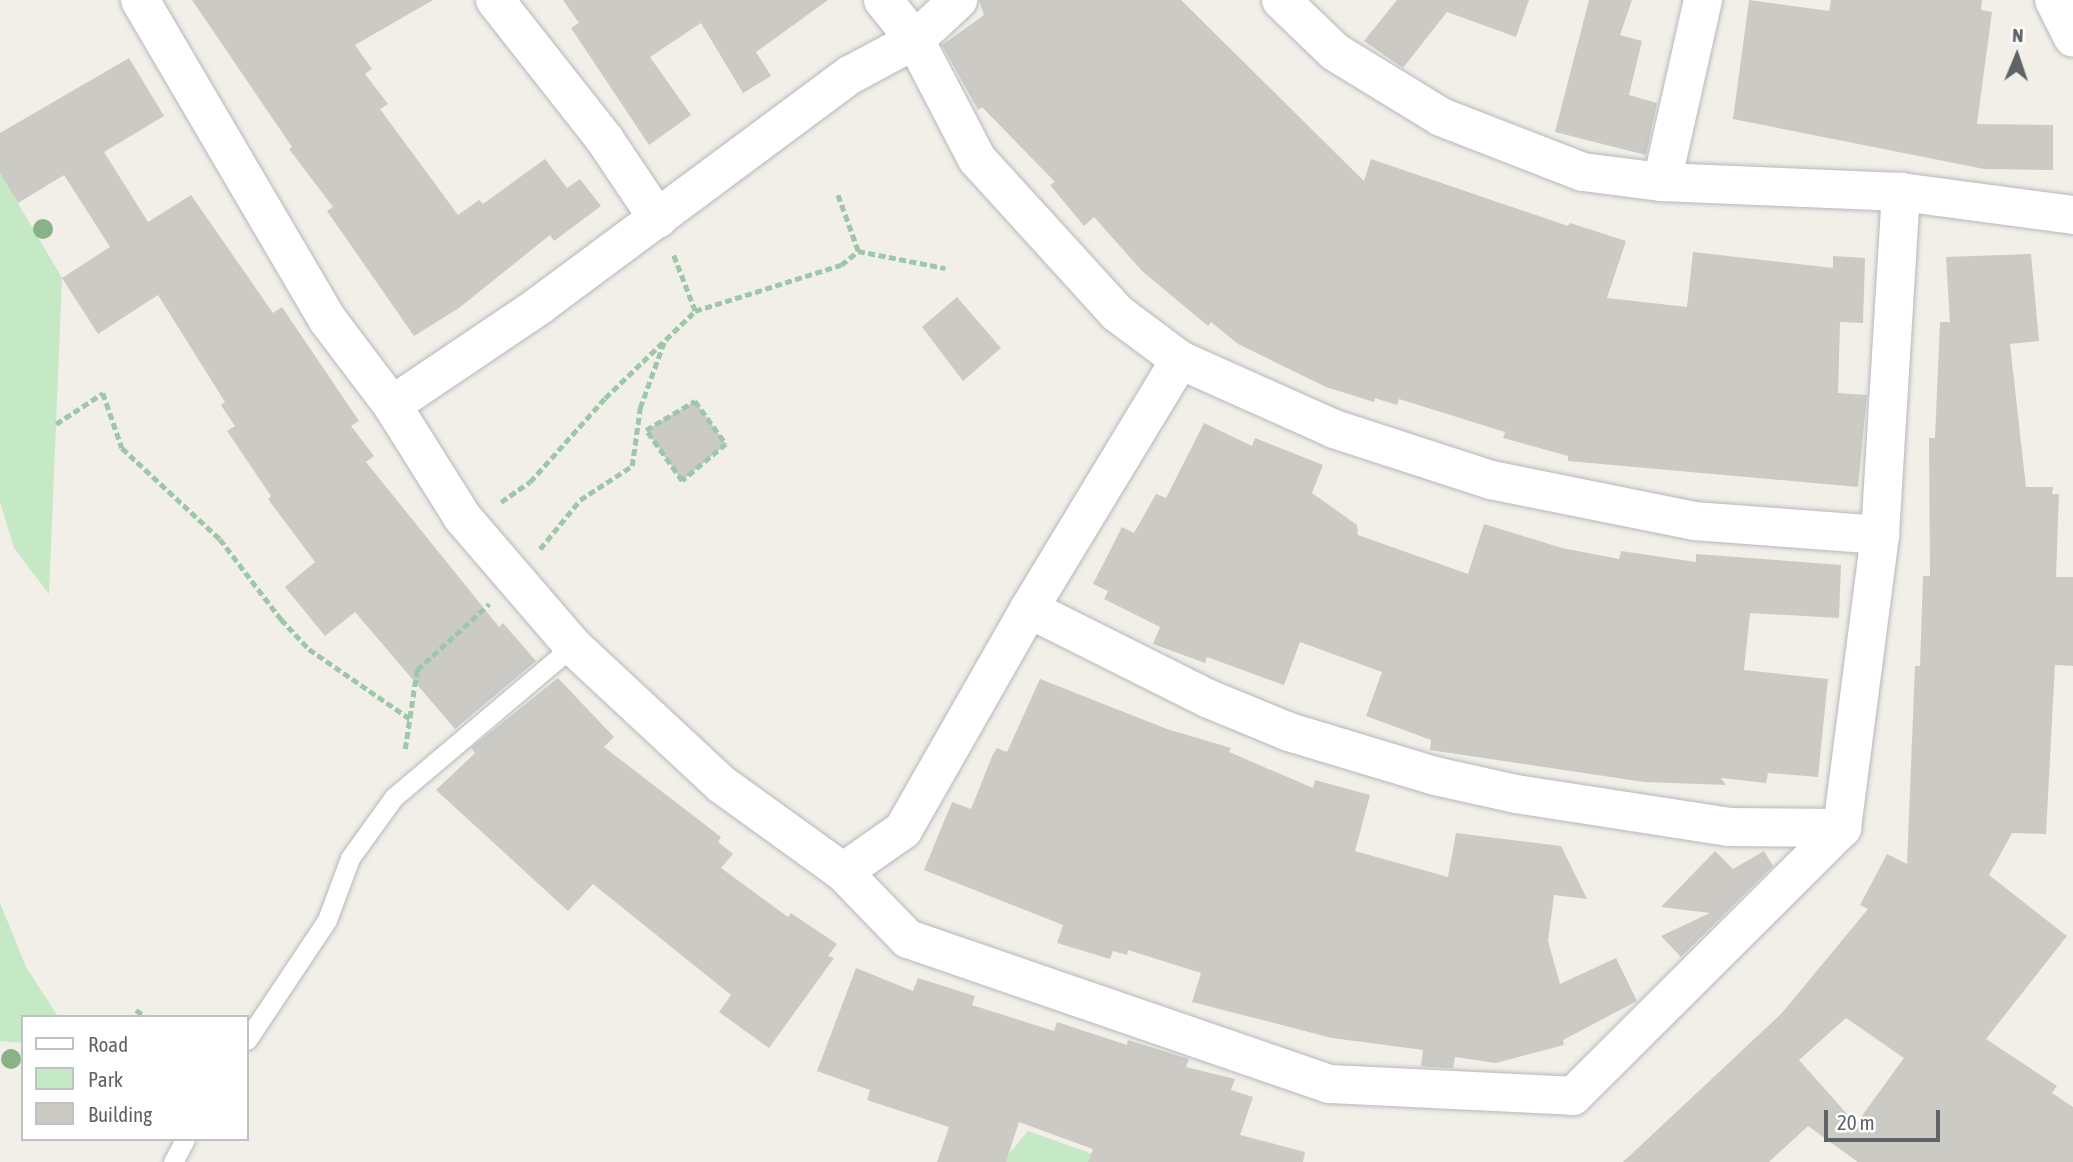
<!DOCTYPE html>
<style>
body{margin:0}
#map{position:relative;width:2073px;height:1162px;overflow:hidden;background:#f1efe8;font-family:"Asap Condensed",sans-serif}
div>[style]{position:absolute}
.green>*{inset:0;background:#c5e8c5}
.building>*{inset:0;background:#cccac5}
.path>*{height:4.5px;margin-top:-2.25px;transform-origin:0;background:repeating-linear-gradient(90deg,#9cc7a9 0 7px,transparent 0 10.5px)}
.roads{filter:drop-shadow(0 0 2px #b5b8bc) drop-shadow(0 0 2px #b5b8bc)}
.service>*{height:19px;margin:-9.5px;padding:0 9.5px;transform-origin:9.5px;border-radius:9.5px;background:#fff}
.minor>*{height:38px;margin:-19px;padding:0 19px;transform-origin:19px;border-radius:19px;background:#fff}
.trees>*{width:20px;height:20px;margin:-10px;border-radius:50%;background:#89b387}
span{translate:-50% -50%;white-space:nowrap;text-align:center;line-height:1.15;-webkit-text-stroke:7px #fff;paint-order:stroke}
.legend{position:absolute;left:21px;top:1015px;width:228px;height:126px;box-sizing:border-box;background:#fff;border:2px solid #bfc1c3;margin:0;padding:9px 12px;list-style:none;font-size:21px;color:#5f6368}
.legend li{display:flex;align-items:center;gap:14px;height:35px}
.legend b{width:35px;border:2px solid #bfc1c3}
.north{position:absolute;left:1982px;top:21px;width:70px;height:70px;-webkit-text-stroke:5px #fff;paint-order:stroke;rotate:2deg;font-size:19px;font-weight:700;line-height:28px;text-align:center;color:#5f6368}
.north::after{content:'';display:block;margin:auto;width:24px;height:32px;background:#5f6368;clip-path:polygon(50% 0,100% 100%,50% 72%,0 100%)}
.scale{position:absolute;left:1824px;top:1110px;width:116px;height:32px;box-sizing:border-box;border:4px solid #5f6368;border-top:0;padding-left:9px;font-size:21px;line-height:24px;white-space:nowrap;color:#5f6368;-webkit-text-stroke:5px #fff;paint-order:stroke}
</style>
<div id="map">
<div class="green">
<i style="clip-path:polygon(0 173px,62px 278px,49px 594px,14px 548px,0 502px)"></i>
<i style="clip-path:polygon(0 903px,26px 967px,57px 1015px,23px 1017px,23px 1043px,0 1041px)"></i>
<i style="clip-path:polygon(1028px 1131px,1115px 1162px,1002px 1162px)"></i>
</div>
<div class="building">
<i style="clip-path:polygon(192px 0,433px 0,355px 45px,372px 69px,365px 74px,388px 104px,380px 109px,458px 215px,479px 200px,483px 204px,545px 159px,567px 188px,580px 179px,601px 206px,554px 241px,550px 235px,459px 308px,414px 336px,327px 211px,333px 207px,289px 149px,292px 147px)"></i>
<i style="clip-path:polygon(563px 0,828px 0,756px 52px,771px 76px,743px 93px,701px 23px,650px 57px,691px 115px,649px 145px,571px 28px,579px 23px)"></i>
<i style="clip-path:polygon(979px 0,1181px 0,1364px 181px,1371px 159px,1568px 226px,1570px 223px,1626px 241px,1607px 298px,1687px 307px,1693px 252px,1833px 268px,1833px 256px,1865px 258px,1863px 323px,1840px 322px,1838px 393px,1867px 395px,1858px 487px,1568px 461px,1568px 456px,1503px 438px,1505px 432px,1399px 399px,1397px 405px,1375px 398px,1374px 402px,1326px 387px,1238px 344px,1211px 322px,1208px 326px,1142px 271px,1094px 217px,1084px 226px,1050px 185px,1055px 182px,982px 107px,978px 110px,942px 45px,984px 15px)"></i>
<i style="clip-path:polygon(1397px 0,1529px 0,1516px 37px,1447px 12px,1403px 68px,1364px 41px)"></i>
<i style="clip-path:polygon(1589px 0,1632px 0,1620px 35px,1642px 41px,1629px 95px,1657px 103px,1646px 155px,1555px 132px)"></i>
<i style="clip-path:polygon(1749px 0,1829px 11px,1831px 0,1982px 0,1981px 10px,1992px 12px,1977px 124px,2053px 125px,2053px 170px,1984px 169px,1733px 119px)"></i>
<i style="clip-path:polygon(129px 58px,164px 116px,104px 152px,148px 222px,191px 195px,273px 313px,282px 307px,359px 421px,351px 426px,374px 456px,366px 462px,499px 627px,503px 623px,536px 661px,455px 729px,355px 612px,325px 636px,285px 587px,315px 562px,268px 499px,271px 496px,227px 431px,235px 426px,221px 405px,225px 402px,158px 295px,98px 334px,62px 278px,110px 247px,64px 175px,18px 203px,0 173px,0 133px)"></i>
<i style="clip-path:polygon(evenodd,2031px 254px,2039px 341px,2010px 344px,2026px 487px,2053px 487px,2052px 494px,2059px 494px,2056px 577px,2073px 577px,2073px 666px,2055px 665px,2046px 834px,2012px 833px,1989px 875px,2067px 936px,1986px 1039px,2057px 1086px,2052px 1093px,2073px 1107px,2073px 1162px,1858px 1162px,1808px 1126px,1769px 1162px,1623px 1162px,1782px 1013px,1868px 909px,1860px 905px,1887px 854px,1907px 864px,1915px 666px,1920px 666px,1923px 576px,1930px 576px,1929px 438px,1935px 438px,1940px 322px,1950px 322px,1946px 257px,2031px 254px,1846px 1018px,1904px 1058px,1856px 1124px,1799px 1060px,1846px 1018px)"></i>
<i style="clip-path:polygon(957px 297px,1001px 348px,963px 381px,922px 327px)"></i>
<i style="clip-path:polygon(695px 401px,726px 444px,682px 481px,646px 430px)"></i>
<i style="clip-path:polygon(1204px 423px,1252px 446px,1255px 438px,1323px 465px,1312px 493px,1357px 525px,1358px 535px,1468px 574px,1484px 524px,1562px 548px,1619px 559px,1621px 551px,1696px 562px,1696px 554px,1841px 565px,1839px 618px,1750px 613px,1744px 670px,1828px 679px,1818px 777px,1768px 773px,1766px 783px,1721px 778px,1726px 785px,1644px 782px,1430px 750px,1431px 740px,1366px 716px,1382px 672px,1300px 642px,1284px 685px,1207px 657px,1205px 663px,1153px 644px,1160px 627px,1104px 599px,1108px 591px,1093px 584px,1122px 527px,1134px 533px,1156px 494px,1166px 498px)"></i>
<i style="clip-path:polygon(558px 678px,614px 737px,604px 747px,721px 837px,718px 842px,733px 854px,721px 868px,788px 917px,791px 913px,837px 944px,828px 956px,834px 958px,769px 1048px,719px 1012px,731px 995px,593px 884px,568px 911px,436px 790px,475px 753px,471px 748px)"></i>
<i style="clip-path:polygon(1040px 679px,1167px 729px,1231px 748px,1229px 752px,1313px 788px,1315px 780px,1370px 795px,1355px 851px,1448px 877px,1456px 833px,1561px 846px,1587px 899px,1554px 895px,1548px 941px,1560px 984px,1616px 958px,1637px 1001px,1563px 1040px,1564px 1045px,1496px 1063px,1455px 1057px,1453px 1068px,1428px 1067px,1421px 1066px,1423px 1050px,1332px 1038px,1192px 1002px,1201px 973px,1128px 950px,1127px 955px,1113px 951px,1110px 959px,1057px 943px,1063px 925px,924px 870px,952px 802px,971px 809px,993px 754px,997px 748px,1007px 752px)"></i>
<i style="clip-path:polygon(1715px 851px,1733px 869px,1764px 851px,1773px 866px,1681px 957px,1661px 936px,1710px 913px,1661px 907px)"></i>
<i style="clip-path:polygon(856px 968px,913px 991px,918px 978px,975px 996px,972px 1005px,1054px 1031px,1057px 1022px,1127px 1045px,1128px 1040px,1189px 1059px,1186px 1067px,1235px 1079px,1231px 1090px,1253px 1097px,1240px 1135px,1305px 1152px,1303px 1162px,1088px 1162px,1093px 1149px,1019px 1122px,1006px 1162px,937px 1162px,949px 1127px,867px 1100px,870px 1090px,817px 1071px)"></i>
</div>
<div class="path">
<i style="left:858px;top:251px;width:89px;rotate:11.1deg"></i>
<i style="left:695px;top:311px;width:153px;rotate:-17.5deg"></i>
<i style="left:841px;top:265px;width:22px;rotate:-39deg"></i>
<i style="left:858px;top:251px;width:62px;rotate:-109.9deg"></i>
<i style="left:695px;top:401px;width:53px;rotate:54.2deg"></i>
<i style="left:726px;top:444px;width:57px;rotate:139.9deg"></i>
<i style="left:682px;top:481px;width:62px;rotate:-125.2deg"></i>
<i style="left:646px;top:430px;width:57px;rotate:-30.6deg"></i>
<i style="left:56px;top:424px;width:56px;rotate:-33.4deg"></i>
<i style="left:103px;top:393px;width:58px;rotate:70.9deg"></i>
<i style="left:122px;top:448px;width:134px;rotate:42.9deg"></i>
<i style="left:220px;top:539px;width:101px;rotate:52.7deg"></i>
<i style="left:281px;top:619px;width:41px;rotate:47deg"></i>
<i style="left:309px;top:649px;width:125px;rotate:34.6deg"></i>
<i style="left:501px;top:502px;width:35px;rotate:-35deg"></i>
<i style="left:530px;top:482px;width:113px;rotate:-48.2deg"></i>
<i style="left:605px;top:398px;width:125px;rotate:-44deg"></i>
<i style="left:695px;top:311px;width:61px;rotate:-111.1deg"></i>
<i style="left:540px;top:549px;width:63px;rotate:-50.8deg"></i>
<i style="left:580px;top:500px;width:62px;rotate:-33.2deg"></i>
<i style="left:632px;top:466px;width:59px;rotate:-82.1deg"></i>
<i style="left:640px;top:408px;width:70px;rotate:-70deg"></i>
<i style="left:405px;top:749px;width:80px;rotate:-81.4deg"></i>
<i style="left:417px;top:670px;width:98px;rotate:-42.5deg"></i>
<i style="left:136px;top:1010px;width:12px;rotate:35deg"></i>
</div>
<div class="roads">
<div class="service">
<i style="left:247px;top:1040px;width:144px;rotate:-56.3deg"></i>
<i style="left:327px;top:920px;width:66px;rotate:-69.6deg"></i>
<i style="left:350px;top:858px;width:75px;rotate:-54.2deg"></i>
<i style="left:394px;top:797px;width:234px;rotate:-40.2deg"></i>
<i style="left:173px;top:1162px;width:26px;rotate:-62deg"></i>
</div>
<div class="minor">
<i style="left:140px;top:0;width:370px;rotate:59.6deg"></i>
<i style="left:327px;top:319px;width:108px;rotate:52.9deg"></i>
<i style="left:392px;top:405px;width:179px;rotate:-34deg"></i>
<i style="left:540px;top:305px;width:386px;rotate:-36.6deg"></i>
<i style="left:850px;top:75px;width:74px;rotate:-28.3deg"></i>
<i style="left:915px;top:40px;width:59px;rotate:-42.9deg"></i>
<i style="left:495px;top:0;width:178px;rotate:51.8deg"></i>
<i style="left:605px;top:140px;width:95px;rotate:56.1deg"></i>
<i style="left:883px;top:0;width:51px;rotate:51.3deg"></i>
<i style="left:915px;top:40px;width:134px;rotate:62.5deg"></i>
<i style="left:977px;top:159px;width:208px;rotate:47.7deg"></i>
<i style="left:1117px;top:313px;width:79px;rotate:36.7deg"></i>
<i style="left:1180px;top:360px;width:169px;rotate:24.1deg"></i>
<i style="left:1334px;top:429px;width:165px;rotate:18deg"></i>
<i style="left:1491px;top:480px;width:207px;rotate:11.4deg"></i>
<i style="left:1694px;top:521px;width:187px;rotate:4.3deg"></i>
<i style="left:1281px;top:0;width:75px;rotate:43.9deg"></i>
<i style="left:1335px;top:52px;width:124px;rotate:31.5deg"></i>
<i style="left:1441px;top:117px;width:152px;rotate:21.2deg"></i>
<i style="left:1583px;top:172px;width:80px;rotate:7.2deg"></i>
<i style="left:1662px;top:182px;width:239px;rotate:2.4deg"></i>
<i style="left:1901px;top:192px;width:174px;rotate:7.6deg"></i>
<i style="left:2054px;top:0;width:42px;rotate:63.4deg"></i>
<i style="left:1662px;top:182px;width:187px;rotate:-77.3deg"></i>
<i style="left:392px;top:405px;width:133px;rotate:57.9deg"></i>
<i style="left:463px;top:518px;width:169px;rotate:49.3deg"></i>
<i style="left:573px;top:646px;width:202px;rotate:43deg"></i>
<i style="left:721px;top:784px;width:150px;rotate:35.8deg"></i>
<i style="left:843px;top:872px;width:73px;rotate:-35deg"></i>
<i style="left:903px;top:830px;width:254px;rotate:-60.3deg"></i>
<i style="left:1029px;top:609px;width:291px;rotate:-58.8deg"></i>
<i style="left:1029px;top:609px;width:201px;rotate:26.6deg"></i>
<i style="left:1209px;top:699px;width:87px;rotate:22.4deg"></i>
<i style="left:1289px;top:732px;width:152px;rotate:16.8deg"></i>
<i style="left:1435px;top:776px;width:83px;rotate:12.5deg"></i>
<i style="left:1516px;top:794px;width:215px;rotate:8.8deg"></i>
<i style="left:1728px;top:827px;width:114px;rotate:0.5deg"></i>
<i style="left:843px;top:872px;width:93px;rotate:45.9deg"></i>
<i style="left:908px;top:939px;width:445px;rotate:19deg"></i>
<i style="left:1329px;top:1084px;width:244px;rotate:2.8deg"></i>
<i style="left:1573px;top:1096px;width:380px;rotate:-44.9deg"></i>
<i style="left:1842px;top:828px;width:295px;rotate:-82.6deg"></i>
<i style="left:1880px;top:535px;width:344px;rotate:-86.5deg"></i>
</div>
</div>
<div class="trees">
<i style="left:43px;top:229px"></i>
<i style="left:11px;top:1059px"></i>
</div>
<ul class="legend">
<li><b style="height:9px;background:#fff"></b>Road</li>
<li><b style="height:19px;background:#c5e8c5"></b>Park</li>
<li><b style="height:19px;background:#cccac5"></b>Building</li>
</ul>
<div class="north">N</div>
<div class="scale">20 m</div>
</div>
